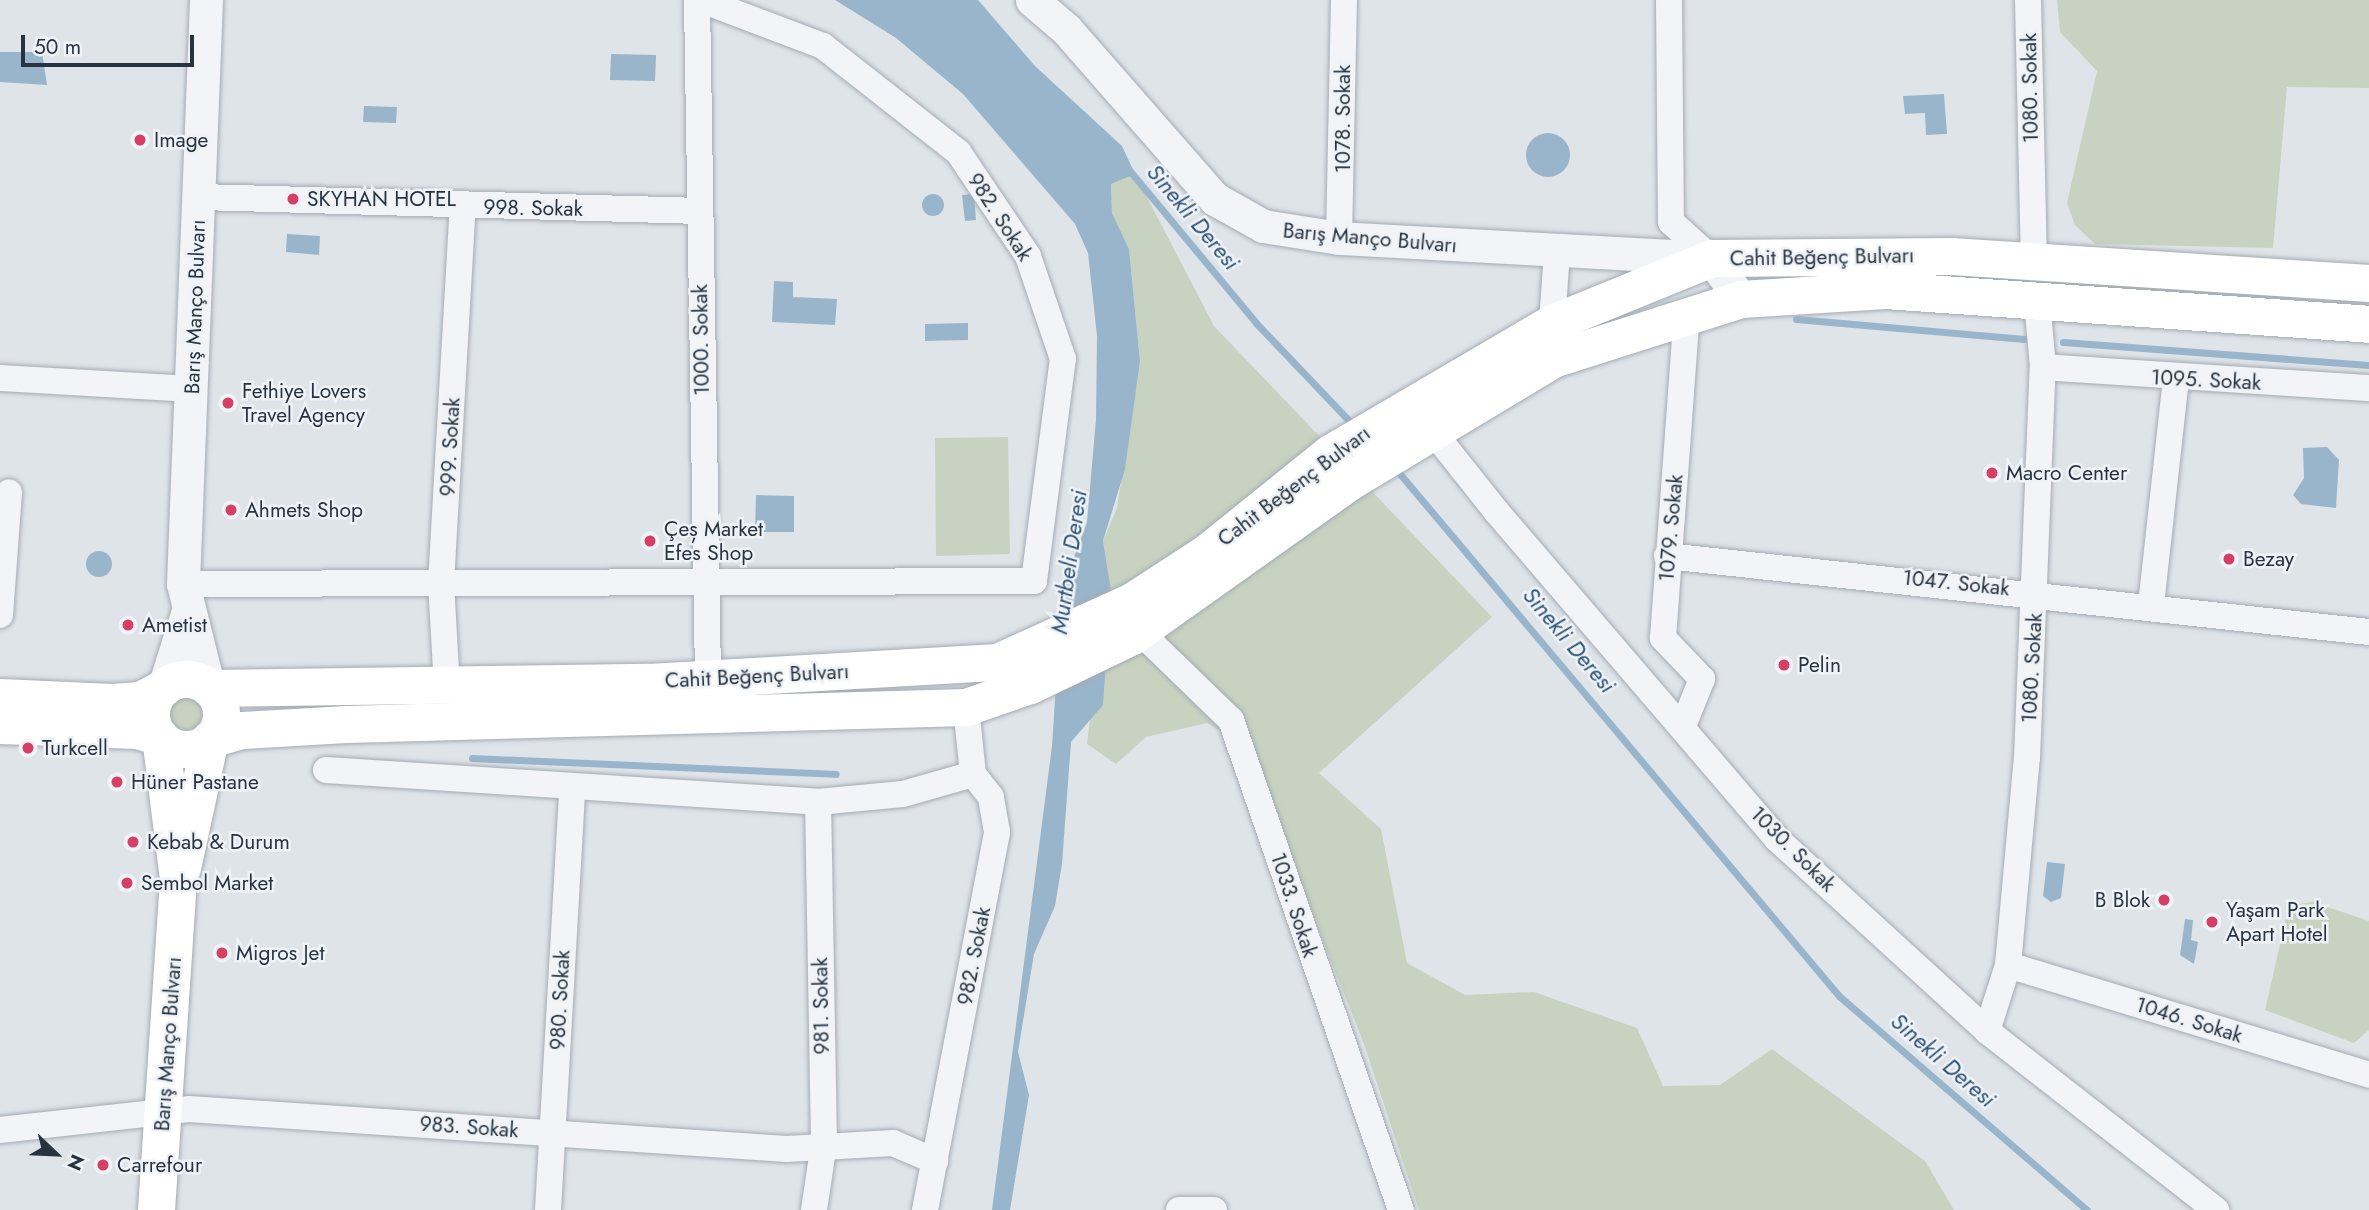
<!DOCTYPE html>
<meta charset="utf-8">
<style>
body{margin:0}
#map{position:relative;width:2369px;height:1210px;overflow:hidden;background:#dfe4e9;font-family:Jost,sans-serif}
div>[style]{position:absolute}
.green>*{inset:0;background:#c7d3c0}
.round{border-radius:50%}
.water>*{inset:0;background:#99b5cb}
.stream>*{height:7px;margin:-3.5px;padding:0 3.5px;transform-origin:3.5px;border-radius:3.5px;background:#99b5cb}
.roads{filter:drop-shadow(0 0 2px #a4abb3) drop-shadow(0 0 2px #a4abb3)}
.minor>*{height:26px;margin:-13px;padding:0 13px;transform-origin:13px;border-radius:13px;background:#f2f4f7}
.tertiary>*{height:33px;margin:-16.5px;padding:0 16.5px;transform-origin:16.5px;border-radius:16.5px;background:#f2f4f7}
.secondary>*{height:37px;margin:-18.5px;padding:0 18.5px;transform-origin:18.5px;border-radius:18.5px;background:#fff}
.secondary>.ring{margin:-18.5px;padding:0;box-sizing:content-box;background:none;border:37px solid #fff;border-radius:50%}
.dots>*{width:19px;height:19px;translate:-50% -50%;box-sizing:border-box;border:4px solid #eff3f7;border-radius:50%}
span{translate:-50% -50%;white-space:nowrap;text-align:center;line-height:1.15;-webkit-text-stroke:5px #eff3f7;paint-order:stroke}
.street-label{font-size:21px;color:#273341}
.poi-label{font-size:21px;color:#273341}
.left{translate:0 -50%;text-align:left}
.right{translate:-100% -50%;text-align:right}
.water-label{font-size:23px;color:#305677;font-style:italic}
.north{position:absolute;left:21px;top:1119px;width:70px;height:70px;-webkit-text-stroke:5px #eff3f7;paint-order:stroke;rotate:113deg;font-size:19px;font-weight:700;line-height:28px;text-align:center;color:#273341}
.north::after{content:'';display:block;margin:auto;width:24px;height:32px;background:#273341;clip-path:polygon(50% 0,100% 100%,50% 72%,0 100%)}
.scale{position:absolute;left:21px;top:35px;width:173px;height:32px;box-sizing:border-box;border:4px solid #273341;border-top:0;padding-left:9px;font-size:21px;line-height:24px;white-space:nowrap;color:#273341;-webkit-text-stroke:5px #eff3f7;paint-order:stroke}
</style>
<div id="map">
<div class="green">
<i style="clip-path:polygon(2057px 0,2369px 0,2369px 88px,2287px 87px,2273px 248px,2095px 244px,2075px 225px,2067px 203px,2097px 71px,2060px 32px)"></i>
<i style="clip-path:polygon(1135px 174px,1214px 326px,1492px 617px,1319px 773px,1381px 829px,1407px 963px,1465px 995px,1534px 992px,1637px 1028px,1663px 1086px,1720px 1085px,1772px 1049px,1925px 1161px,1954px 1210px,1419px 1210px,1364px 1044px,1246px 747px,1207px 723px,1146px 737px,1116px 764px,1087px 744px,1106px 585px,1103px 541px,1117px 508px,1140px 361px,1129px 249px,1112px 213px,1111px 183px)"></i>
<i style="clip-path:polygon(1008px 437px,1010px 554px,936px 556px,935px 438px)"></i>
<i class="round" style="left:170px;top:698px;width:32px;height:32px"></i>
<i style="clip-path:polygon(2313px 902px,2369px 921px,2369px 1030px,2354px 1043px,2265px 1010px,2289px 905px)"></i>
</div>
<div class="water">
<i style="clip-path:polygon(835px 0,978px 0,1035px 66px,1122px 146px,1135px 174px,1111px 184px,1112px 213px,1129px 249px,1140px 361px,1125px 469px,1103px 541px,1111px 591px,1103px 705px,1071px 742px,1062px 864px,1055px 906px,1034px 954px,1018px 1052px,1029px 1095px,1010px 1210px,992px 1210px,1052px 746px,1062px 590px,1087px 522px,1096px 419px,1097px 336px,1088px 253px,1075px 224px,963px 94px,896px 38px)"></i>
<i style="clip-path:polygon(0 52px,42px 52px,47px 85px,0 82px)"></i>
<i style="clip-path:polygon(611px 54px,656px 55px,655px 81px,610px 80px)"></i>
<i style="clip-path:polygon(1944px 94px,1947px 134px,1926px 135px,1925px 113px,1905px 114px,1903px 96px)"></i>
<i style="clip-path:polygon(364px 106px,397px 107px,396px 123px,363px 122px)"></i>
<i class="round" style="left:1526px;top:133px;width:44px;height:44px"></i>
<i style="clip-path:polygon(974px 194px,976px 220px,965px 221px,962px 195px)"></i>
<i class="round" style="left:922px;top:194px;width:22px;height:22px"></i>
<i style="clip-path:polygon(287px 234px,320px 236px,319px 255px,286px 252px)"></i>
<i style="clip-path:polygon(774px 281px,793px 282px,793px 297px,837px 299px,835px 325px,772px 322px)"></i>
<i style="clip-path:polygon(968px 323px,968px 340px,925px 341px,925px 324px)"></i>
<i style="clip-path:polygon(2327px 447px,2339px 460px,2336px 508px,2301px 504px,2293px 495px,2304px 478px,2303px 448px)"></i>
<i style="clip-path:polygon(756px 495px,794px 496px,794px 532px,755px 532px)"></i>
<i class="round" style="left:86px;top:551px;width:26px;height:26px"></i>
<i style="clip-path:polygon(2047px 862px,2065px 864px,2061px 898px,2051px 902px,2043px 896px)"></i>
<i style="clip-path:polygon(2185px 919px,2193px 920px,2191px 940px,2198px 942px,2194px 964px,2180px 955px)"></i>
</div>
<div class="stream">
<i style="left:1130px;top:171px;width:197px;rotate:50.3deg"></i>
<i style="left:1256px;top:323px;width:144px;rotate:46.4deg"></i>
<i style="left:1796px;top:319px;width:229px;rotate:5deg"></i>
<i style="left:2063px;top:342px;width:307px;rotate:4.3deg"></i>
<i style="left:1395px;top:468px;width:690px;rotate:49.94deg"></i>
<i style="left:1839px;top:996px;width:328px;rotate:40.8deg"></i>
<i style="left:472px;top:758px;width:364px;rotate:2.5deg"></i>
</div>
<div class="roads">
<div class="minor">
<i style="left:697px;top:0;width:679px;rotate:89.07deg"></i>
<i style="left:1669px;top:0;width:222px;rotate:89.5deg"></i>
<i style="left:1671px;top:222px;width:54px;rotate:42deg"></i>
<i style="left:2028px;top:0;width:260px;rotate:88.7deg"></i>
<i style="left:200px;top:197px;width:499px;rotate:1.6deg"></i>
<i style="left:1339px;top:238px;width:238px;rotate:-88.8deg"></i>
<i style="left:1552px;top:323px;width:72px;rotate:-86deg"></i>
<i style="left:2043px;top:367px;width:327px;rotate:3.7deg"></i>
<i style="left:0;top:378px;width:192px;rotate:3.3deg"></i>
<i style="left:1439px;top:423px;width:20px;rotate:81deg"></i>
<i style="left:1442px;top:443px;width:87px;rotate:51.5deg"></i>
<i style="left:1496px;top:511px;width:432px;rotate:49.4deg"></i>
<i style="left:1777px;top:839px;width:285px;rotate:42.4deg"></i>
<i style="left:1987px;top:1031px;width:291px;rotate:38deg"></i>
<i style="left:1667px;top:556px;width:706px;rotate:6.18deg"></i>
<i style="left:183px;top:584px;width:851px;rotate:-0.2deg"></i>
<i style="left:1034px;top:581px;width:224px;rotate:-82.6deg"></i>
<i style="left:1063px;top:359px;width:109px;rotate:-108.8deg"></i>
<i style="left:1028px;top:256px;width:125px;rotate:-123.9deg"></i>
<i style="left:958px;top:152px;width:172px;rotate:-141.9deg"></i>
<i style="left:823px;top:46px;width:130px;rotate:-159.3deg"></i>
<i style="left:2151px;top:605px;width:226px;rotate:-83.7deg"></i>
<i style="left:0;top:615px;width:123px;rotate:-85.8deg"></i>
<i style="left:1139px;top:631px;width:128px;rotate:44.1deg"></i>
<i style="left:1231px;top:720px;width:519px;rotate:70.87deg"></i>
<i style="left:447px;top:687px;width:104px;rotate:-93.3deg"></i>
<i style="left:441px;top:583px;width:377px;rotate:-86.7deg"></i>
<i style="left:1683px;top:726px;width:51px;rotate:-68deg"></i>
<i style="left:1702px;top:679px;width:57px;rotate:-133.6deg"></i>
<i style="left:1663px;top:638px;width:327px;rotate:-85.8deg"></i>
<i style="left:326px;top:770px;width:493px;rotate:3.7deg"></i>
<i style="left:818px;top:802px;width:85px;rotate:-5.4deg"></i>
<i style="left:903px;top:794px;width:73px;rotate:-15.9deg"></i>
<i style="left:2008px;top:965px;width:377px;rotate:16.9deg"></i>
<i style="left:1987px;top:1031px;width:69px;rotate:-72.3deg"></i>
<i style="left:2008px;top:965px;width:208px;rotate:-84.8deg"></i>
<i style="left:2027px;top:758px;width:391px;rotate:-87.7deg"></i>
<i style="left:2043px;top:367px;width:66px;rotate:-95.2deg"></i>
<i style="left:0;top:1130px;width:190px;rotate:-6.3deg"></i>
<i style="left:189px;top:1109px;width:599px;rotate:3.83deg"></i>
<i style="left:787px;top:1149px;width:106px;rotate:-3.2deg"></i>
<i style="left:893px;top:1143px;width:46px;rotate:23.2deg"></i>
<i style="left:548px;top:1210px;width:422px;rotate:-86.7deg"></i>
<i style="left:814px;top:1210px;width:68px;rotate:-81.5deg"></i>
<i style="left:824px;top:1143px;width:341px;rotate:-91deg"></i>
<i style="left:925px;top:1210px;width:385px;rotate:-79.2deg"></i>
<i style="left:997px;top:832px;width:36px;rotate:-100deg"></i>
<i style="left:991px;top:797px;width:29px;rotate:-128deg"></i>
<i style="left:973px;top:774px;width:67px;rotate:-96deg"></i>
<i style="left:1179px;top:1210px;width:35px"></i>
</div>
<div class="tertiary">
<i style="left:206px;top:0;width:584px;rotate:92.26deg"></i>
<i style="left:183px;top:584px;width:107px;rotate:76deg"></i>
<i style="left:1032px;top:0;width:45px;rotate:40.5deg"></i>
<i style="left:1066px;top:29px;width:226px;rotate:48.8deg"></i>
<i style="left:1215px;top:199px;width:55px;rotate:29.4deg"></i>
<i style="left:1263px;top:226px;width:77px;rotate:9deg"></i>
<i style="left:1339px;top:238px;width:373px;rotate:3.1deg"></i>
<i style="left:1711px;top:258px;width:51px;rotate:53.8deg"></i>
<i style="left:164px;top:687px;width:77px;rotate:-72.5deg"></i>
</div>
<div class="secondary">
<i class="ring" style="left:151px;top:679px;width:33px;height:33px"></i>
<i style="left:209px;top:688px;width:439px;rotate:-0.8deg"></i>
<i style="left:648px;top:682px;width:350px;rotate:-3.3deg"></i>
<i style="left:997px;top:662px;width:148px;rotate:-24.3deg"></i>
<i style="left:1132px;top:601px;width:88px;rotate:-33deg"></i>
<i style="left:1206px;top:553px;width:159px;rotate:-38.9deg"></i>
<i style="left:1330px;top:453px;width:257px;rotate:-30.4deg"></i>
<i style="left:1552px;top:323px;width:172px;rotate:-22.2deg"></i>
<i style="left:1711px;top:258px;width:240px;rotate:-0.5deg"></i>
<i style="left:1951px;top:256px;width:419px;rotate:3.7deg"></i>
<i style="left:0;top:697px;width:112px;rotate:2.6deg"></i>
<i style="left:112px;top:702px;width:28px;rotate:-4deg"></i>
<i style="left:140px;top:700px;width:27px;rotate:-28deg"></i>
<i style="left:0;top:725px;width:137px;rotate:2.1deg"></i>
<i style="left:137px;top:730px;width:24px;rotate:17deg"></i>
<i style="left:210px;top:739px;width:33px;rotate:-16deg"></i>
<i style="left:242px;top:730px;width:104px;rotate:-3.3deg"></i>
<i style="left:346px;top:724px;width:620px;rotate:-1.57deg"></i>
<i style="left:966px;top:707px;width:68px;rotate:-19deg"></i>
<i style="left:1030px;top:685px;width:113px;rotate:-25.7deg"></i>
<i style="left:1132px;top:636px;width:267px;rotate:-35.4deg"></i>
<i style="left:1350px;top:481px;width:237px;rotate:-31deg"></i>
<i style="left:1553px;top:359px;width:197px;rotate:-17.7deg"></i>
<i style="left:1741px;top:299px;width:144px;rotate:-3.6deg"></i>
<i style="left:1885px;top:290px;width:485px;rotate:4deg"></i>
<i style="left:182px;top:868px;width:132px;rotate:-77.8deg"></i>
<i style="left:156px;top:1210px;width:332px;rotate:-86.2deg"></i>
<i style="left:178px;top:879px;width:143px;rotate:-97.2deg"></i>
</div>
</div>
<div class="dots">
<i style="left:140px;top:140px;background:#d43f63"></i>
<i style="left:293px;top:199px;background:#d43f63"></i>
<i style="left:228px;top:403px;background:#d43f63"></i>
<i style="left:1992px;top:473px;background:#d43f63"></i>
<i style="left:231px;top:510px;background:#d43f63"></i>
<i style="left:650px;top:541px;background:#d43f63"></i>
<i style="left:2229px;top:559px;background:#d43f63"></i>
<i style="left:128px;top:625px;background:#d43f63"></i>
<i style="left:1784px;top:665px;background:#d43f63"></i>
<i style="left:28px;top:748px;background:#d43f63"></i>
<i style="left:117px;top:782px;background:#d43f63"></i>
<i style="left:133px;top:842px;background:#d43f63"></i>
<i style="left:127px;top:883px;background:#d43f63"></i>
<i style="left:2164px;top:900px;background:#d43f63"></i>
<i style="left:2212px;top:922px;background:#d43f63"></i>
<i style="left:222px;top:953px;background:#d43f63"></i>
<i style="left:103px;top:1165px;background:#d43f63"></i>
</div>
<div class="street-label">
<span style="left:2030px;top:88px;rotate:-91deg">1080. Sokak</span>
<span style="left:1343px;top:119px;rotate:-90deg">1078. Sokak</span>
<span style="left:533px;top:208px;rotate:1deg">998. Sokak</span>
<span style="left:1000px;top:217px;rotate:57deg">982. Sokak</span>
<span style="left:1370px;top:238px;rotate:5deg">Barış Manço Bulvarı</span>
<span style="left:1822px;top:257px;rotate:-1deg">Cahit Beğenç Bulvarı</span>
<span style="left:195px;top:307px;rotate:-88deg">Barış Manço Bulvarı</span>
<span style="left:701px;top:340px;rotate:-91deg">1000. Sokak</span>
<span style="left:2206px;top:380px;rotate:3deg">1095. Sokak</span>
<span style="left:450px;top:447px;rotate:-87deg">999. Sokak</span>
<span style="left:1294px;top:486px;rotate:-37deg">Cahit Beğenç Bulvarı</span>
<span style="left:1671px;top:528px;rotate:-85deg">1079. Sokak</span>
<span style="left:1956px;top:583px;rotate:6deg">1047. Sokak</span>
<span style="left:2032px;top:668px;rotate:-87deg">1080. Sokak</span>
<span style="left:757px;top:676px;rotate:-3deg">Cahit Beğenç Bulvarı</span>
<span style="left:1793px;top:849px;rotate:45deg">1030. Sokak</span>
<span style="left:1294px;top:905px;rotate:72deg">1033. Sokak</span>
<span style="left:974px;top:956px;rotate:-79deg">982. Sokak</span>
<span style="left:560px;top:1000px;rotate:-87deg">980. Sokak</span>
<span style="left:821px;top:1006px;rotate:-91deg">981. Sokak</span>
<span style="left:2189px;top:1020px;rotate:17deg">1046. Sokak</span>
<span style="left:168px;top:1044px;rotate:-86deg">Barış Manço Bulvarı</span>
<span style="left:469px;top:1127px;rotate:4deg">983. Sokak</span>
</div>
<div class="poi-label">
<span class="left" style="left:154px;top:140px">Image</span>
<span class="left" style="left:307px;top:199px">SKYHAN HOTEL</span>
<span class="left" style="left:242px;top:403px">Fethiye Lovers<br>Travel Agency</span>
<span class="left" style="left:2006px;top:473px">Macro Center</span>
<span class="left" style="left:245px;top:510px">Ahmets Shop</span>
<span class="left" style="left:664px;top:541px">Çeș Market<br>Efes Shop</span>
<span class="left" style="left:2243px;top:559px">Bezay</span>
<span class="left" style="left:142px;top:625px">Ametist</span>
<span class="left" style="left:1798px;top:665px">Pelin</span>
<span class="left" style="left:42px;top:748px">Turkcell</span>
<span class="left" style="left:131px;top:782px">Hüner Pastane</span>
<span class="left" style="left:147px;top:842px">Kebab &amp; Durum</span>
<span class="left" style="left:141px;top:883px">Sembol Market</span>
<span class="right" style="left:2150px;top:900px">B Blok</span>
<span class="left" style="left:2226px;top:922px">Yaşam Park<br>Apart Hotel</span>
<span class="left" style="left:236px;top:953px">Migros Jet</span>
<span class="left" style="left:117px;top:1165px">Carrefour</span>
</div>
<div class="water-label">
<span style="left:1193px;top:217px;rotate:50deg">Sinekli Deresi</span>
<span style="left:1069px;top:562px;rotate:-82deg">Murtbeli Deresi</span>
<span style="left:1569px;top:640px;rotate:50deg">Sinekli Deresi</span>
<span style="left:1943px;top:1060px;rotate:41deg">Sinekli Deresi</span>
</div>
<div class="north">N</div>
<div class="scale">50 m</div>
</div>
